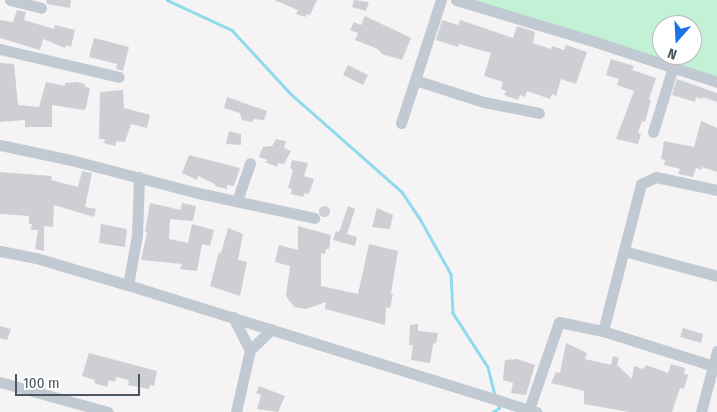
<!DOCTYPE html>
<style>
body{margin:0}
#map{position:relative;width:717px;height:412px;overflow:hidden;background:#f5f3f3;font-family:"Fira Sans Condensed",sans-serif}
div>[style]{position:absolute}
.green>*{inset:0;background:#c3f1d5}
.stream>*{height:2.5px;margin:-1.25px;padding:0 1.25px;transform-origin:1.25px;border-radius:1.25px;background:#90daee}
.building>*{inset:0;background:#cdcfd5}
.round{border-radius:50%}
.minor>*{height:11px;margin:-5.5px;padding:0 5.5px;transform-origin:5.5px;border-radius:5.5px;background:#c1cad2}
span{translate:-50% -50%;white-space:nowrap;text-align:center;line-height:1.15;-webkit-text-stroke:5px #fff;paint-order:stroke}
.north{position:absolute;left:652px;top:15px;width:50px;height:50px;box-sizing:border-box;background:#fff;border:1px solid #b7bbc0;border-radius:50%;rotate:199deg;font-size:14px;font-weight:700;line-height:20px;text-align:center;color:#4a5661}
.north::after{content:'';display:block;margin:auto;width:18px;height:22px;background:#1a73e8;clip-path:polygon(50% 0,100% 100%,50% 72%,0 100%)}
.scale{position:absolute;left:15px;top:374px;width:125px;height:22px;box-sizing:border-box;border:2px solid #4a5661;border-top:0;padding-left:6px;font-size:15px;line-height:18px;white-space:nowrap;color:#4a5661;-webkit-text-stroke:4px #fff;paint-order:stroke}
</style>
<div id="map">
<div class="green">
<i style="clip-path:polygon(evenodd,471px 0,717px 0,717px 79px,471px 0,662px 25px,692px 25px,692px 55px,662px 55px,662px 25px)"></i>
</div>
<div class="stream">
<i style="left:167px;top:0;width:72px;rotate:24.8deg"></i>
<i style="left:232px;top:30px;width:87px;rotate:47.3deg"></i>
<i style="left:291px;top:94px;width:148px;rotate:41.4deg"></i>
<i style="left:402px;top:192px;width:30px;rotate:56deg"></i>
<i style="left:419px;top:217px;width:65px;rotate:60.7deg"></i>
<i style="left:451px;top:274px;width:39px;rotate:87deg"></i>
<i style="left:453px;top:313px;width:64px;rotate:57.1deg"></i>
<i style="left:488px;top:367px;width:30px;rotate:76deg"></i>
<i style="left:493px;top:412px;width:7px;rotate:-34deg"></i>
<i style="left:499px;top:408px;width:4px;rotate:-104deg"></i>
</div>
<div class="building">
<i style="clip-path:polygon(46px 0,71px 0,70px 8px,47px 4px)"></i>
<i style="clip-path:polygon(274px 0,317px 0,310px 15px,307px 14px,305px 17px,296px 14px,298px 10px)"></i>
<i style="clip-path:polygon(354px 0,369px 2px,366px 11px,352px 7px)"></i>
<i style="clip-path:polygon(17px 10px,26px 12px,24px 20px,54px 29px,55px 25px,75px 30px,71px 47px,66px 45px,65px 48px,43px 39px,40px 50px,0 38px,0 20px,13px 22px)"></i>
<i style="clip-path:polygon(365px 16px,411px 38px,402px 60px,382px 54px,378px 49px,355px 40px,358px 33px,350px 30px,354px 22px,361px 25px)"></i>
<i style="clip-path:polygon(442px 20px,458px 25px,460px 20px,513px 38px,517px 26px,535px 32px,533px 43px,551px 49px,552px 46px,564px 50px,566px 45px,587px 52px,576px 84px,561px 79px,556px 96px,552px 94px,550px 99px,527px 91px,525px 97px,520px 95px,518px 100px,504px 95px,506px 91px,501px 89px,503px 82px,484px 76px,491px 53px,459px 44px,458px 47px,436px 40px)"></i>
<i style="clip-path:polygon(94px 38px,129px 47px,123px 71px,116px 69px,117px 64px,89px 57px)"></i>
<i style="clip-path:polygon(611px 59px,634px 66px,632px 70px,656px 78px,649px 99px,651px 100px,645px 122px,642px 121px,638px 133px,641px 134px,638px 144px,616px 139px,634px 91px,617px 85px,619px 79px,606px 75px)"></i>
<i style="clip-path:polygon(0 63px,14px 64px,18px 105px,39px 107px,46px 82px,65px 86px,65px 83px,77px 82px,85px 84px,85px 87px,90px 88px,86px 108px,84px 110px,52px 105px,52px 127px,25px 127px,25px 120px,0 122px)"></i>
<i style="clip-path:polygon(348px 65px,368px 75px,363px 85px,343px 75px)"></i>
<i style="clip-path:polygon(677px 79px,717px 93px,717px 102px,703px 97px,702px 99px,696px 97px,695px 102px,672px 95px)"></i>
<i style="clip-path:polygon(123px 90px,124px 108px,150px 115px,147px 128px,131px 124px,125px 142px,117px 141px,115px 146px,104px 143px,105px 139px,99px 139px,100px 92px)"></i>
<i style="clip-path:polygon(227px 97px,267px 111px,264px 120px,254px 119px,252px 122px,242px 120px,240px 113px,224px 108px)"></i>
<i style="clip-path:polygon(701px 121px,717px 128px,717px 172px,702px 167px,701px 170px,696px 168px,693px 177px,678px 174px,680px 169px,664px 165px,665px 160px,661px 159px,664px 141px,694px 147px)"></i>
<i style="clip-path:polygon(229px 131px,241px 134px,241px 145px,226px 144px)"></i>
<i style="clip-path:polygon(276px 139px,286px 141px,284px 148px,291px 151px,284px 164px,278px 163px,277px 167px,265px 162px,268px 160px,259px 157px,263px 147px,272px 146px)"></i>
<i style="clip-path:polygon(189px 155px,240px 168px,234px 186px,227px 185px,227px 189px,215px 186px,215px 184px,198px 176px,197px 180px,182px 173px)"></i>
<i style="clip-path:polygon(292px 160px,308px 163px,304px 176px,314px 179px,309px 194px,305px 193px,303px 197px,291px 194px,292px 189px,288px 188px,293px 170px,290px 168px)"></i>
<i style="clip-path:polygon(82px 171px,92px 173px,85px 207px,96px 209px,94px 217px,54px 205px,53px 227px,44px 226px,44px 251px,35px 249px,38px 230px,31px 230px,32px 224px,29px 224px,29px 216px,0 214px,0 172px,52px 176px,51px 180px,78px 187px)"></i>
<i style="clip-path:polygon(150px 203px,181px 210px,182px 203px,196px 206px,193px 221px,170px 219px,169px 239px,188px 243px,192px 224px,214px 230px,210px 246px,202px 244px,197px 271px,180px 269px,182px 264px,141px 260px,147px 233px,145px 232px)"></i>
<i class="round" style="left:318.5px;top:205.5px;width:11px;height:11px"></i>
<i style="clip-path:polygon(348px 206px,355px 209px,347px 234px,357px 237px,355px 246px,333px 240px,336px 231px,339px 232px)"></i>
<i style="clip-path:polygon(377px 208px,393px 215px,390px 229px,372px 227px)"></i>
<i style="clip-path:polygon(101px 224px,127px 229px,125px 247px,99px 243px)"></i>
<i style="clip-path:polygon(298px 226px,331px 235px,329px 249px,326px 249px,325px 254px,321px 253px,321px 286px,358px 294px,369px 244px,398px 251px,391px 294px,393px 294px,390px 308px,386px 307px,385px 325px,325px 309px,326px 302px,306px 309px,294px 307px,286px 296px,290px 266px,275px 262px,279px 245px,298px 250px)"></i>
<i style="clip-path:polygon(228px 228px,243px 234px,238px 260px,247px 262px,240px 296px,210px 286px,219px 252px,221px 253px)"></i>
<i style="clip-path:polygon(418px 324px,418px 331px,438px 333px,436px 343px,433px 344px,430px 363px,411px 360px,413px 345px,409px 345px,410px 325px)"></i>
<i style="clip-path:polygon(0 326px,11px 329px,7px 340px,0 338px)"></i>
<i style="clip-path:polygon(683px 328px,703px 334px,701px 343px,680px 337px)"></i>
<i style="clip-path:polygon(566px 343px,587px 353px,585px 359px,611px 365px,613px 356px,619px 358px,617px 365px,632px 379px,634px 366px,643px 369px,646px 365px,668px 373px,671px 364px,685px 368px,684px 374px,688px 375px,684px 389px,680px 388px,672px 412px,629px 412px,584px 404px,584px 391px,551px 383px,556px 372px,560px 373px)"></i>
<i style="clip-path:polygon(89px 353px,157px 371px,154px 386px,150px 385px,149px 389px,128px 385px,129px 380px,116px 377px,115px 382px,109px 380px,107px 387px,94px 383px,95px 380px,82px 376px)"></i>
<i style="clip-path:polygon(517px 359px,535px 365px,526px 395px,511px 393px,513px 383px,503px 380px,505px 360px)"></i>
<i style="clip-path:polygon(259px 386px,285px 396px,278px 412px,257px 409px,261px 395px,256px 393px)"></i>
</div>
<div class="minor">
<i style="left:10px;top:0;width:32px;rotate:14deg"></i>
<i style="left:456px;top:0;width:146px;rotate:16.7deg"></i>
<i style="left:596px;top:42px;width:127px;rotate:18.3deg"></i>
<i style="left:0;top:49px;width:122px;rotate:13.2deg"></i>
<i style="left:415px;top:80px;width:72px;rotate:17.7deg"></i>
<i style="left:484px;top:102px;width:56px;rotate:11.3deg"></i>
<i style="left:401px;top:123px;width:129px;rotate:-72deg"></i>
<i style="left:653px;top:132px;width:68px;rotate:-72.9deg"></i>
<i style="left:0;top:145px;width:73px;rotate:11.9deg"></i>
<i style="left:71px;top:160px;width:127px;rotate:14.6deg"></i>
<i style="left:194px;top:192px;width:123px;rotate:12.2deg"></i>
<i style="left:237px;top:201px;width:40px;rotate:-71.1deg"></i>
<i style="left:0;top:251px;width:37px;rotate:11deg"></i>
<i style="left:36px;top:258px;width:96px;rotate:16.4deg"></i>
<i style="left:128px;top:285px;width:428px;rotate:17.3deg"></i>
<i style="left:624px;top:251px;width:96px;rotate:15deg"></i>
<i style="left:128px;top:285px;width:51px;rotate:-79.8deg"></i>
<i style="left:137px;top:235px;width:58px;rotate:-88deg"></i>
<i style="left:233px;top:317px;width:37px;rotate:63deg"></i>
<i style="left:603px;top:331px;width:152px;rotate:-75.5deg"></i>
<i style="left:641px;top:184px;width:17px;rotate:-25deg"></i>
<i style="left:656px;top:177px;width:62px;rotate:12deg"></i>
<i style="left:0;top:382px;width:112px;rotate:15.5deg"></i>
<i style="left:236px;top:412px;width:64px;rotate:-77.3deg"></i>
<i style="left:250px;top:350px;width:30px;rotate:-44deg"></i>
<i style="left:528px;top:412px;width:95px;rotate:-71deg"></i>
<i style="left:559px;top:322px;width:45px;rotate:11.6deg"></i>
<i style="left:603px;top:331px;width:116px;rotate:17.5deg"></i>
<i style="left:701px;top:412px;width:63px;rotate:-75.3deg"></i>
</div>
<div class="north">N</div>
<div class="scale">100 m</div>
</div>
